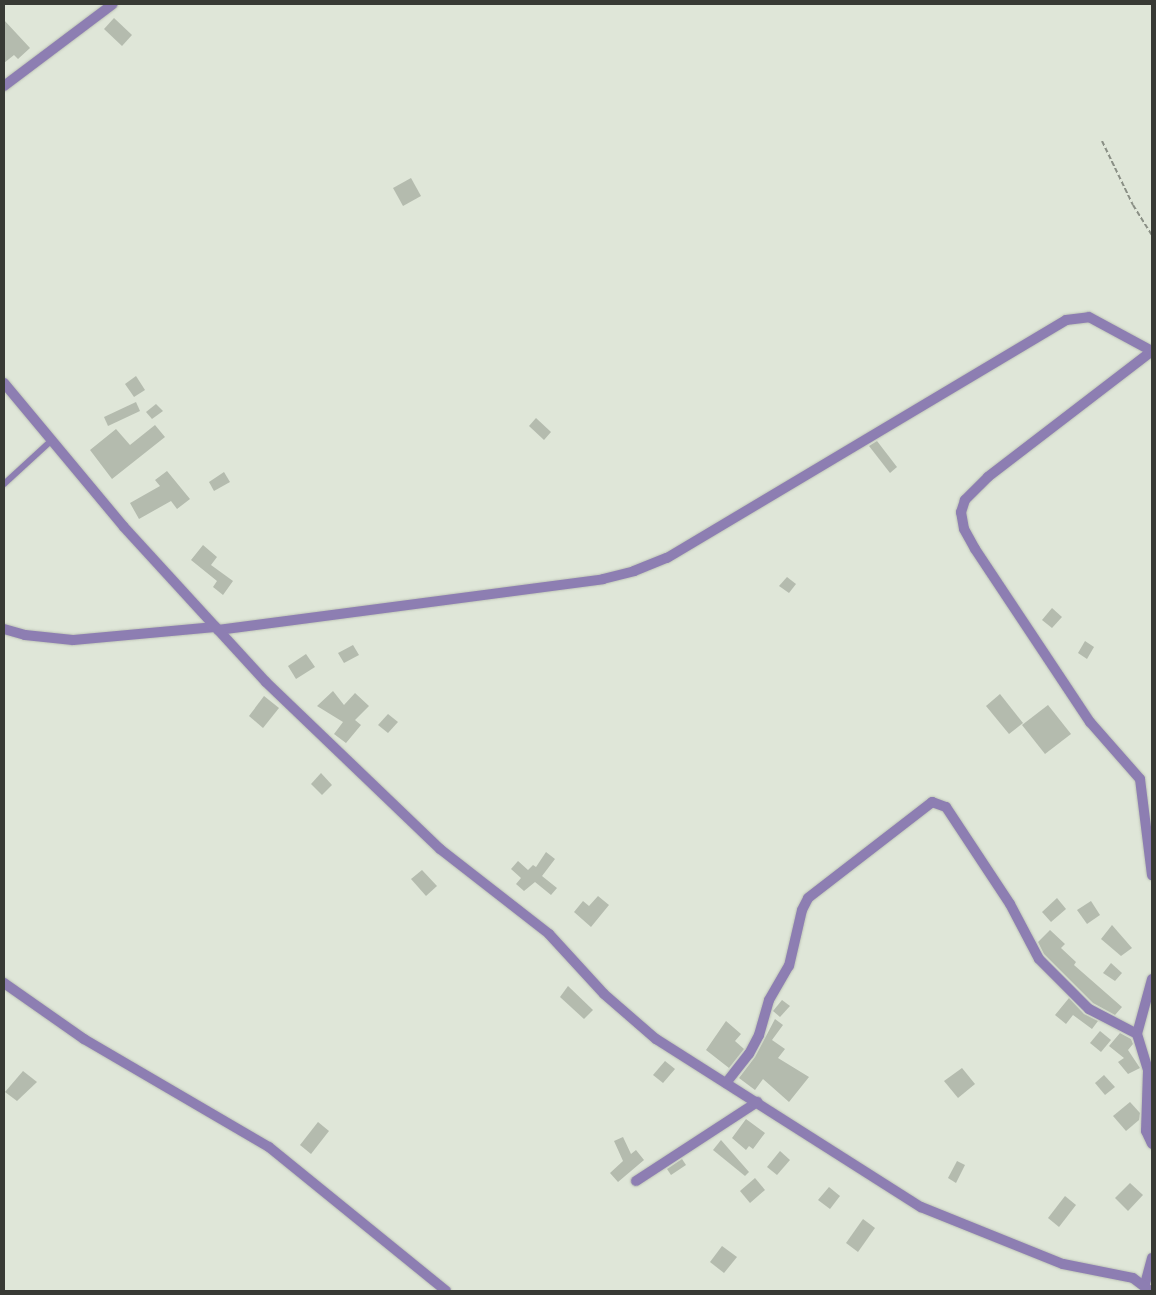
<!DOCTYPE html>
<style>
body{margin:0}
#map{position:relative;width:1156px;height:1295px;overflow:hidden;background:#dfe6d8;font-family:Bitter,serif}
div>[style]{position:absolute}
.building>*{inset:0;background:#b4bbae}
.path>*{height:2px;margin-top:-1px;transform-origin:0;background:repeating-linear-gradient(90deg,#8a8f85 0 5px,transparent 0 7.5px)}
.roads{filter:drop-shadow(0 0 1px #bec4b7) drop-shadow(0 0 1px #bec4b7)}
.service>*{height:6px;margin:-3px;padding:0 3px;transform-origin:3px;border-radius:3px;background:#8d7eb2}
.minor>*{height:10px;margin:-5px;padding:0 5px;transform-origin:5px;border-radius:5px;background:#8d7eb2}
.tertiary>*{height:10px;margin:-5px;padding:0 5px;transform-origin:5px;border-radius:5px;background:#8d7eb2}
span{translate:-50% -50%;white-space:nowrap;text-align:center;line-height:1.15;-webkit-text-stroke:5px #dfe6d8;paint-order:stroke}
.frame{position:absolute;inset:0;border:5px solid #383a35;pointer-events:none}
</style>
<div id="map">
<div class="building">
<i style="clip-path:polygon(114px 18px,132px 35px,122px 46px,104px 29px)"></i>
<i style="clip-path:polygon(4px 20px,30px 48px,18px 59px,14px 55px,4px 63px)"></i>
<i style="clip-path:polygon(411px 178px,421px 196px,403px 206px,393px 188px)"></i>
<i style="clip-path:polygon(136px 376px,145px 390px,134px 397px,125px 384px)"></i>
<i style="clip-path:polygon(136px 402px,140px 411px,108px 426px,104px 417px)"></i>
<i style="clip-path:polygon(156px 404px,163px 411px,152px 419px,146px 412px)"></i>
<i style="clip-path:polygon(536px 418px,551px 432px,544px 440px,529px 426px)"></i>
<i style="clip-path:polygon(155px 425px,165px 437px,112px 479px,90px 450px,116px 429px,130px 445px)"></i>
<i style="clip-path:polygon(877px 441px,897px 467px,890px 473px,869px 446px)"></i>
<i style="clip-path:polygon(167px 471px,190px 499px,177px 509px,171px 501px,139px 519px,130px 503px,160px 486px,155px 480px)"></i>
<i style="clip-path:polygon(224px 472px,230px 482px,214px 491px,209px 482px)"></i>
<i style="clip-path:polygon(203px 545px,217px 557px,211px 565px,233px 581px,223px 595px,213px 587px,217px 581px,191px 560px)"></i>
<i style="clip-path:polygon(787px 577px,796px 584px,789px 593px,779px 586px)"></i>
<i style="clip-path:polygon(1052px 608px,1062px 617px,1052px 628px,1042px 620px)"></i>
<i style="clip-path:polygon(1085px 641px,1094px 647px,1087px 659px,1078px 653px)"></i>
<i style="clip-path:polygon(353px 645px,359px 655px,344px 663px,338px 653px)"></i>
<i style="clip-path:polygon(306px 654px,315px 667px,296px 679px,288px 666px)"></i>
<i style="clip-path:polygon(333px 691px,344px 705px,355px 693px,369px 706px,355px 720px,361px 725px,346px 743px,334px 734px,343px 722px,317px 706px)"></i>
<i style="clip-path:polygon(1000px 694px,1023px 723px,1009px 734px,986px 706px)"></i>
<i style="clip-path:polygon(264px 696px,279px 708px,263px 728px,249px 716px)"></i>
<i style="clip-path:polygon(1048px 705px,1071px 734px,1045px 754px,1022px 725px)"></i>
<i style="clip-path:polygon(388px 714px,398px 722px,388px 733px,378px 725px)"></i>
<i style="clip-path:polygon(321px 773px,332px 785px,322px 795px,311px 784px)"></i>
<i style="clip-path:polygon(546px 852px,555px 859px,542px 876px,557px 888px,551px 895px,535px 882px,524px 891px,516px 884px,521px 878px,511px 869px,518px 861px,528px 870px,533px 865px,536px 867px)"></i>
<i style="clip-path:polygon(422px 870px,437px 886px,426px 896px,411px 879px)"></i>
<i style="clip-path:polygon(598px 896px,609px 905px,591px 927px,574px 912px,583px 901px,589px 906px)"></i>
<i style="clip-path:polygon(1057px 898px,1066px 909px,1051px 922px,1042px 912px)"></i>
<i style="clip-path:polygon(1091px 901px,1100px 915px,1087px 924px,1077px 910px)"></i>
<i style="clip-path:polygon(1112px 925px,1132px 948px,1121px 956px,1101px 939px)"></i>
<i style="clip-path:polygon(1050px 930px,1065px 944px,1061px 948px,1076px 962px,1074px 965px,1122px 1007px,1115px 1015px,1093px 1003px,1044px 954px,1038px 942px)"></i>
<i style="clip-path:polygon(1111px 963px,1122px 973px,1115px 981px,1103px 973px)"></i>
<i style="clip-path:polygon(568px 986px,593px 1010px,584px 1019px,560px 997px)"></i>
<i style="clip-path:polygon(1069px 998px,1084px 1014px,1098px 1021px,1092px 1029px,1073px 1015px,1066px 1024px,1055px 1015px)"></i>
<i style="clip-path:polygon(782px 1000px,790px 1006px,780px 1017px,773px 1011px)"></i>
<i style="clip-path:polygon(775px 1019px,783px 1025px,772px 1040px,785px 1049px,778px 1058px,809px 1077px,789px 1102px,763px 1079px,755px 1090px,739px 1078px,755px 1057px)"></i>
<i style="clip-path:polygon(726px 1021px,741px 1034px,735px 1041px,744px 1049px,729px 1068px,706px 1050px)"></i>
<i style="clip-path:polygon(1100px 1031px,1111px 1040px,1101px 1052px,1090px 1043px)"></i>
<i style="clip-path:polygon(1120px 1033px,1131px 1039px,1133px 1044px,1128px 1050px,1140px 1068px,1128px 1074px,1118px 1062px,1124px 1058px,1109px 1046px)"></i>
<i style="clip-path:polygon(665px 1061px,675px 1069px,663px 1083px,653px 1075px)"></i>
<i style="clip-path:polygon(962px 1068px,975px 1084px,958px 1098px,944px 1081px)"></i>
<i style="clip-path:polygon(23px 1071px,37px 1082px,17px 1101px,5px 1092px)"></i>
<i style="clip-path:polygon(1104px 1075px,1115px 1087px,1105px 1095px,1095px 1083px)"></i>
<i style="clip-path:polygon(1130px 1102px,1140px 1113px,1139px 1120px,1126px 1131px,1113px 1116px)"></i>
<i style="clip-path:polygon(746px 1119px,765px 1133px,753px 1149px,749px 1146px,746px 1150px,732px 1138px)"></i>
<i style="clip-path:polygon(318px 1122px,329px 1131px,311px 1154px,300px 1145px)"></i>
<i style="clip-path:polygon(623px 1137px,631px 1154px,636px 1150px,644px 1160px,618px 1182px,610px 1173px,623px 1161px,614px 1141px)"></i>
<i style="clip-path:polygon(721px 1140px,749px 1172px,745px 1176px,713px 1150px)"></i>
<i style="clip-path:polygon(780px 1151px,790px 1160px,777px 1175px,767px 1167px)"></i>
<i style="clip-path:polygon(682px 1159px,686px 1165px,671px 1175px,667px 1169px)"></i>
<i style="clip-path:polygon(957px 1161px,965px 1165px,956px 1183px,948px 1178px)"></i>
<i style="clip-path:polygon(755px 1178px,765px 1190px,750px 1203px,740px 1191px)"></i>
<i style="clip-path:polygon(1130px 1183px,1143px 1195px,1128px 1211px,1115px 1198px)"></i>
<i style="clip-path:polygon(829px 1187px,840px 1196px,830px 1209px,818px 1200px)"></i>
<i style="clip-path:polygon(1065px 1196px,1076px 1205px,1059px 1227px,1048px 1218px)"></i>
<i style="clip-path:polygon(863px 1219px,875px 1228px,858px 1252px,846px 1243px)"></i>
<i style="clip-path:polygon(722px 1246px,737px 1257px,724px 1273px,710px 1262px)"></i>
</div>
<div class="path">
<i style="left:1102px;top:141px;width:71px;rotate:64.2deg"></i>
<i style="left:1133px;top:205px;width:36px;rotate:58deg"></i>
</div>
<div class="roads">
<div class="service">
<i style="left:4px;top:484px;width:65px;rotate:-42.5deg"></i>
</div>
<div class="minor">
<i style="left:4px;top:86px;width:136px;rotate:-37deg"></i>
<i style="left:1152px;top:351px;width:207px;rotate:142.5deg"></i>
<i style="left:988px;top:477px;width:33px;rotate:135deg"></i>
<i style="left:965px;top:500px;width:13px;rotate:108deg"></i>
<i style="left:961px;top:512px;width:17px;rotate:80deg"></i>
<i style="left:964px;top:529px;width:23px;rotate:61deg"></i>
<i style="left:975px;top:549px;width:208px;rotate:56.4deg"></i>
<i style="left:1090px;top:722px;width:76px;rotate:48.7deg"></i>
<i style="left:1140px;top:779px;width:97px;rotate:82.9deg"></i>
<i style="left:4px;top:629px;width:22px;rotate:16deg"></i>
<i style="left:25px;top:635px;width:48px;rotate:5.9deg"></i>
<i style="left:73px;top:640px;width:143px;rotate:-5.2deg"></i>
<i style="left:218px;top:630px;width:388px;rotate:-7.5deg"></i>
<i style="left:603px;top:579px;width:32px;rotate:-14deg"></i>
<i style="left:634px;top:571px;width:35px;rotate:-22deg"></i>
<i style="left:667px;top:558px;width:465px;rotate:-30.8deg"></i>
<i style="left:1066px;top:320px;width:23px;rotate:-7deg"></i>
<i style="left:1089px;top:317px;width:72px;rotate:28.4deg"></i>
<i style="left:1152px;top:979px;width:57px;rotate:105.3deg"></i>
<i style="left:1137px;top:1034px;width:39px;rotate:73deg"></i>
<i style="left:1148px;top:1071px;width:60px;rotate:91.9deg"></i>
<i style="left:1146px;top:1131px;width:14px;rotate:65deg"></i>
<i style="left:4px;top:983px;width:98px;rotate:35deg"></i>
<i style="left:84px;top:1039px;width:214px;rotate:30.3deg"></i>
<i style="left:269px;top:1147px;width:228px;rotate:39.1deg"></i>
<i style="left:726px;top:1083px;width:37px;rotate:-52deg"></i>
<i style="left:749px;top:1054px;width:21px;rotate:-62deg"></i>
<i style="left:759px;top:1035px;width:36px;rotate:-74deg"></i>
<i style="left:769px;top:1000px;width:39px;rotate:-60deg"></i>
<i style="left:789px;top:966px;width:57px;rotate:-76.9deg"></i>
<i style="left:802px;top:910px;width:13px;rotate:-63deg"></i>
<i style="left:808px;top:898px;width:157px;rotate:-37.7deg"></i>
<i style="left:932px;top:802px;width:15px;rotate:20deg"></i>
<i style="left:946px;top:807px;width:116px;rotate:56.6deg"></i>
<i style="left:1010px;top:904px;width:62px;rotate:62.2deg"></i>
<i style="left:1039px;top:959px;width:71px;rotate:45deg"></i>
<i style="left:1089px;top:1009px;width:54px;rotate:27.5deg"></i>
<i style="left:636px;top:1181px;width:145px;rotate:-33.1deg"></i>
<i style="left:1145px;top:1284px;width:27px;rotate:-75deg"></i>
</div>
<div class="tertiary">
<i style="left:4px;top:383px;width:187px;rotate:50.2deg"></i>
<i style="left:124px;top:527px;width:210px;rotate:47.5deg"></i>
<i style="left:266px;top:682px;width:241px;rotate:43.8deg"></i>
<i style="left:440px;top:849px;width:138px;rotate:37.9deg"></i>
<i style="left:549px;top:934px;width:81px;rotate:47.5deg"></i>
<i style="left:604px;top:994px;width:69px;rotate:40.9deg"></i>
<i style="left:656px;top:1039px;width:314px;rotate:32.4deg"></i>
<i style="left:921px;top:1207px;width:153px;rotate:21.9deg"></i>
<i style="left:1063px;top:1264px;width:71px;rotate:11.3deg"></i>
<i style="left:1133px;top:1278px;width:21px;rotate:37deg"></i>
</div>
</div>
<div class="frame"></div>
</div>
